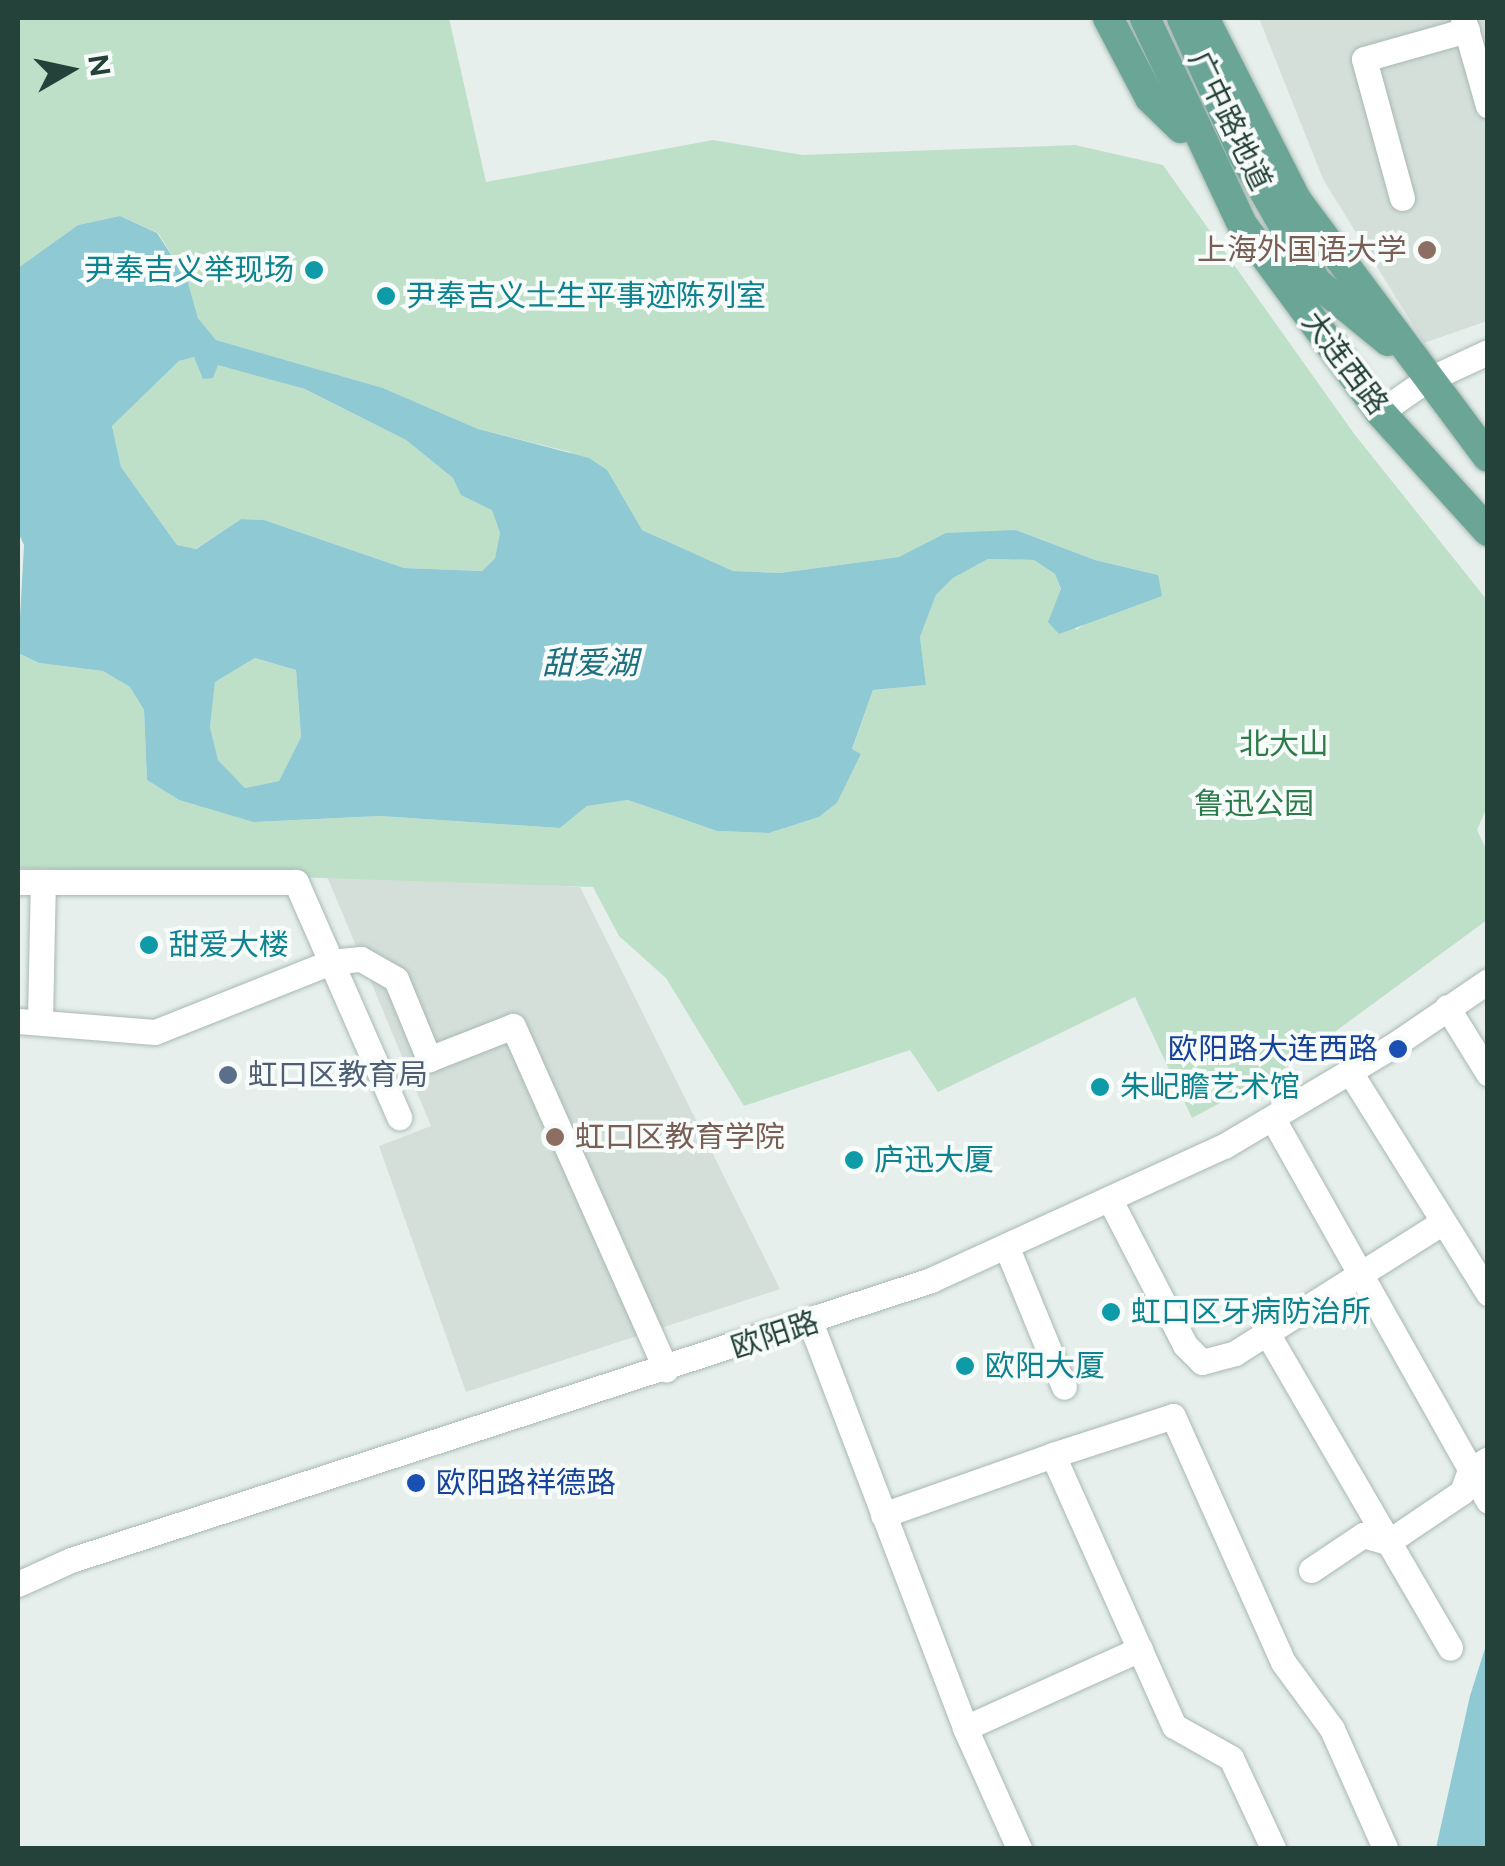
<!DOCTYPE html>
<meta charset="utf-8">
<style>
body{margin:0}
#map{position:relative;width:1505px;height:1866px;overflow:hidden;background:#e6efeb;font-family:Figtree,"Noto Sans SC",sans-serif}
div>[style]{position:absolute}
.built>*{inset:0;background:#d4dfda}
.green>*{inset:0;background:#bfe0c8}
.water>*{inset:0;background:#8ec9d4}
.roads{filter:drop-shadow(0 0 2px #a8b8b2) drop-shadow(0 0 2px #a8b8b2)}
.minor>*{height:25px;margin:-12.5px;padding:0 12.5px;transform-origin:12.5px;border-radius:12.5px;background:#fff}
.major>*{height:30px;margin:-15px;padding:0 15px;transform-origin:15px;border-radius:15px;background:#6aa596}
.dots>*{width:28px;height:28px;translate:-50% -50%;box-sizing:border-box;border:5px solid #f7fbf9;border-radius:50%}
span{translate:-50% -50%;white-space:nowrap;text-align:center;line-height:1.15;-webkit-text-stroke:8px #f7fbf9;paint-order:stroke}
.street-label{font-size:30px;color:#24423a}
.education-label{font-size:30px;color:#785e54}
.right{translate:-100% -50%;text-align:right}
.left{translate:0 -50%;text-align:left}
.culture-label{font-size:30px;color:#0d838f}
.park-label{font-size:30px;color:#2d7a4b}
.transit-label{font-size:30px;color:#164399}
.service-label{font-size:30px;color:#4e5e75}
.water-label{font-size:32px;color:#1c6f80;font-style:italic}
.frame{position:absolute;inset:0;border:20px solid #24423a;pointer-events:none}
.north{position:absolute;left:20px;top:20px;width:100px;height:100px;-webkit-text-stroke:8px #f7fbf9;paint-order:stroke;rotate:81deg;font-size:28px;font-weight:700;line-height:40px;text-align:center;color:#24423a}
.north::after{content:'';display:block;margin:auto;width:35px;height:45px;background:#24423a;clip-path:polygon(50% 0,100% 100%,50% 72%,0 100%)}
</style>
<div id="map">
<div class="built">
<i style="clip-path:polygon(1259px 18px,1487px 18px,1487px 321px,1424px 343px,1323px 179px)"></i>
<i style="clip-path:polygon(326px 874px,580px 887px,780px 1289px,466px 1392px,379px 1146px,431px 1126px)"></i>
</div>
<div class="green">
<i style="clip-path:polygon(18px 18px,449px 18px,486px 182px,713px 140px,803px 155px,1075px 145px,1163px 165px,1355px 435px,1487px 600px,1488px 805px,1477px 830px,1487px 851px,1487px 920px,1287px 1067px,1192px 1118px,1135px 997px,938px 1092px,910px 1050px,744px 1106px,666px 978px,619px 936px,593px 887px,18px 868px,18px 653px,39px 663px,103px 671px,130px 687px,144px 710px,147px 780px,179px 800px,253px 822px,380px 816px,560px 828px,587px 806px,628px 800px,717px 831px,769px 833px,819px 817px,837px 803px,861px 754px,852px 750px,873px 690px,926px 685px,920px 637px,936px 595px,953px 578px,988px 559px,1034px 560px,1055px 574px,1076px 630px,1158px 575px,1095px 560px,1016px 530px,899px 557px,780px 573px,733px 571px,642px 530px,570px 452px,478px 429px,383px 388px,216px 340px,198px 318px,187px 279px,158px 233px,120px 216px,78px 225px,18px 268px)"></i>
<i style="clip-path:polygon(194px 357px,305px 389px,406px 440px,453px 478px,462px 495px,492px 509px,500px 533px,495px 558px,482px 571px,404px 568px,264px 520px,241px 519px,195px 549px,177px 545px,121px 467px,112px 426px,179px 361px)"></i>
<i style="clip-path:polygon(255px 658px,296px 670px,301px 737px,279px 781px,245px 788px,218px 760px,210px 727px,215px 682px)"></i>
</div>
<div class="water">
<i style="clip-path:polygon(evenodd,120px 216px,157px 233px,187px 279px,198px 318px,216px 340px,383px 388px,478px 429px,589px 458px,607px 470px,642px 530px,733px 571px,780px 573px,899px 557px,946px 533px,1016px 530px,1095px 560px,1158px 575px,1162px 596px,1059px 634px,1048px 622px,1061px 589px,1055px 574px,1034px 560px,988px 559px,953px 578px,936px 595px,920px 637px,926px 685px,873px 690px,852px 749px,861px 754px,837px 803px,819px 817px,769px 833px,717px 831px,628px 800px,587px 806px,560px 828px,380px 816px,253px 822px,179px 800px,147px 780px,144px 710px,130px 687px,103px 671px,39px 663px,18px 653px,24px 545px,18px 532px,18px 268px,78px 225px,120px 216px,194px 357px,203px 379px,213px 378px,218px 365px,305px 389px,406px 440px,453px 478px,461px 495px,492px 510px,500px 533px,495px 558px,482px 571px,404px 568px,264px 520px,241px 519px,196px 549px,177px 545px,121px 467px,112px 426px,179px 361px,194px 357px,120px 216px,255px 658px,296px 670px,301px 737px,279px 781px,245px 788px,218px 760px,210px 727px,215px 682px,255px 658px)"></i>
<i style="clip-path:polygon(1487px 1642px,1487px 1848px,1436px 1848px,1470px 1696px)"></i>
</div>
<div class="roads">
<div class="minor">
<i style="left:1463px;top:18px;width:91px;rotate:74.1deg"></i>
<i style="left:1402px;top:198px;width:144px;rotate:-105.3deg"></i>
<i style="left:1364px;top:59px;width:107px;rotate:-15.7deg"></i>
<i style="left:1380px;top:412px;width:55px;rotate:-34.6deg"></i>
<i style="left:1425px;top:381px;width:69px;rotate:-24.7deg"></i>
<i style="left:18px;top:882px;width:25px"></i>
<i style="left:1447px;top:1007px;width:78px;rotate:58.2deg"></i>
<i style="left:40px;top:1020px;width:138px;rotate:-88.8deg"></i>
<i style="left:43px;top:882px;width:253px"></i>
<i style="left:296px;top:882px;width:257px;rotate:66.3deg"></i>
<i style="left:18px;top:1021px;width:137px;rotate:4.6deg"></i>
<i style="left:155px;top:1032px;width:189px;rotate:-21.7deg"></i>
<i style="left:331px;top:962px;width:30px;rotate:-6deg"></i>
<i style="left:361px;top:959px;width:40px;rotate:29.7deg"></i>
<i style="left:396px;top:979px;width:87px;rotate:67.6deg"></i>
<i style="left:429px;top:1059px;width:90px;rotate:-21.4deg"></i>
<i style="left:513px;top:1026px;width:376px;rotate:66deg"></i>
<i style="left:1350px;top:1072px;width:261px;rotate:58deg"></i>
<i style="left:1273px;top:1119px;width:438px;rotate:60.6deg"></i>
<i style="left:1111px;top:1202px;width:161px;rotate:62.6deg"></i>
<i style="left:1185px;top:1345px;width:24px;rotate:45deg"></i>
<i style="left:1202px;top:1362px;width:34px;rotate:-15deg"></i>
<i style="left:1235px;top:1353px;width:246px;rotate:-32.2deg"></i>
<i style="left:1007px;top:1248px;width:150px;rotate:67.7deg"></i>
<i style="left:811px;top:1324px;width:432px;rotate:69.1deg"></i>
<i style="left:965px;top:1728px;width:132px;rotate:65.8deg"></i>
<i style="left:1267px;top:1333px;width:364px;rotate:59.8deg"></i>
<i style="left:883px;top:1515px;width:180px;rotate:-19.4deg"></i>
<i style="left:1311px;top:1570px;width:63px;rotate:-33.9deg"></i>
<i style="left:1363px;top:1535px;width:26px;rotate:16deg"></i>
<i style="left:1388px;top:1542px;width:89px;rotate:-34deg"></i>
<i style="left:1462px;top:1492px;width:23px;rotate:-70deg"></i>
<i style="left:1470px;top:1470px;width:21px;rotate:-31deg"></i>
<i style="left:18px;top:1584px;width:58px;rotate:-24.4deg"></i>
<i style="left:71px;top:1560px;width:904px;rotate:-18.03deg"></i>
<i style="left:931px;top:1280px;width:322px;rotate:-24.6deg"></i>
<i style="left:1224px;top:1146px;width:198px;rotate:-30.7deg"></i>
<i style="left:1394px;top:1045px;width:114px;rotate:-34.2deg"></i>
<i style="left:965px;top:1728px;width:192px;rotate:-24.3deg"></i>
<i style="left:1273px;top:1848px;width:99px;rotate:-115deg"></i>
<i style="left:1231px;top:1758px;width:65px;rotate:-150.7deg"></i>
<i style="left:1174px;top:1726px;width:297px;rotate:-114.1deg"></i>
<i style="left:1053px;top:1455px;width:126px;rotate:-18deg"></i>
<i style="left:1173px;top:1416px;width:269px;rotate:65.9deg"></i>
<i style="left:1283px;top:1662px;width:83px;rotate:53.8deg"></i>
<i style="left:1332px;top:1729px;width:130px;rotate:66deg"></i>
</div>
<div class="major">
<i style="left:1108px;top:18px;width:90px;rotate:62.3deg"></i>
<i style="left:1150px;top:98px;width:43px;rotate:44.1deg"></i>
<i style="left:1145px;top:18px;width:230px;rotate:64.8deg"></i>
<i style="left:1243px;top:226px;width:231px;rotate:53.6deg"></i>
<i style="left:1380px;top:412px;width:161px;rotate:47.8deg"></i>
<i style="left:1182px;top:18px;width:149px;rotate:65.8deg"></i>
<i style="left:1243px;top:154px;width:147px;rotate:60.3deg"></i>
<i style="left:1316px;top:282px;width:93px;rotate:39.3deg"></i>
<i style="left:1204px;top:18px;width:205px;rotate:63.1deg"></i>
<i style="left:1297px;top:201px;width:319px;rotate:53.3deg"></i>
</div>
</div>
<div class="dots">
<i style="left:1427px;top:250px;background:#8d6e63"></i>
<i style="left:314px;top:270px;background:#0f9aa8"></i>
<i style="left:386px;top:296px;background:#0f9aa8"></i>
<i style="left:149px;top:945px;background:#0f9aa8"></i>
<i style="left:1398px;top:1049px;background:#1a4fb4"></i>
<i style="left:228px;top:1075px;background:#5c6f8a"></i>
<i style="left:1100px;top:1087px;background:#0f9aa8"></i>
<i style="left:555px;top:1137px;background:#8d6e63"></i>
<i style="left:854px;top:1160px;background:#0f9aa8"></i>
<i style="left:1111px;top:1312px;background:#0f9aa8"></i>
<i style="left:965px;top:1366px;background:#0f9aa8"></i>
<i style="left:416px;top:1483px;background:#1a4fb4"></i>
</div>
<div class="street-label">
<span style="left:1230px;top:121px;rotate:64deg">广中路地道</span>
<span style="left:1345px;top:363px;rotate:53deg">大连西路</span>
<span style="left:775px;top:1335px;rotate:-18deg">欧阳路</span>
</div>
<div class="education-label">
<span class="right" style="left:1407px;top:250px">上海外国语大学</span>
<span class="left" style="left:575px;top:1137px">虹口区教育学院</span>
</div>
<div class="culture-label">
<span class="right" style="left:294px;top:270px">尹奉吉义举现场</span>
<span class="left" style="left:406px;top:296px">尹奉吉义士生平事迹陈列室</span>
<span class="left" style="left:169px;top:945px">甜爱大楼</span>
<span class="left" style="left:1120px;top:1087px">朱屺瞻艺术馆</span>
<span class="left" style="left:874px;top:1160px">庐迅大厦</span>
<span class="left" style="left:1131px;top:1312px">虹口区牙病防治所</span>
<span class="left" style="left:985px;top:1366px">欧阳大厦</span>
</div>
<div class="park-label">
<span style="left:1284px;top:744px">北大山</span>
<span style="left:1254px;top:804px">鲁迅公园</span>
</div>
<div class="transit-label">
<span class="right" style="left:1378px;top:1049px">欧阳路大连西路</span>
<span class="left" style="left:436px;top:1483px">欧阳路祥德路</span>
</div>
<div class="service-label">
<span class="left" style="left:248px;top:1075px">虹口区教育局</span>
</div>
<div class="water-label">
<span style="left:590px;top:663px">甜爱湖</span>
</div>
<div class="frame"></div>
<div class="north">N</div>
</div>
